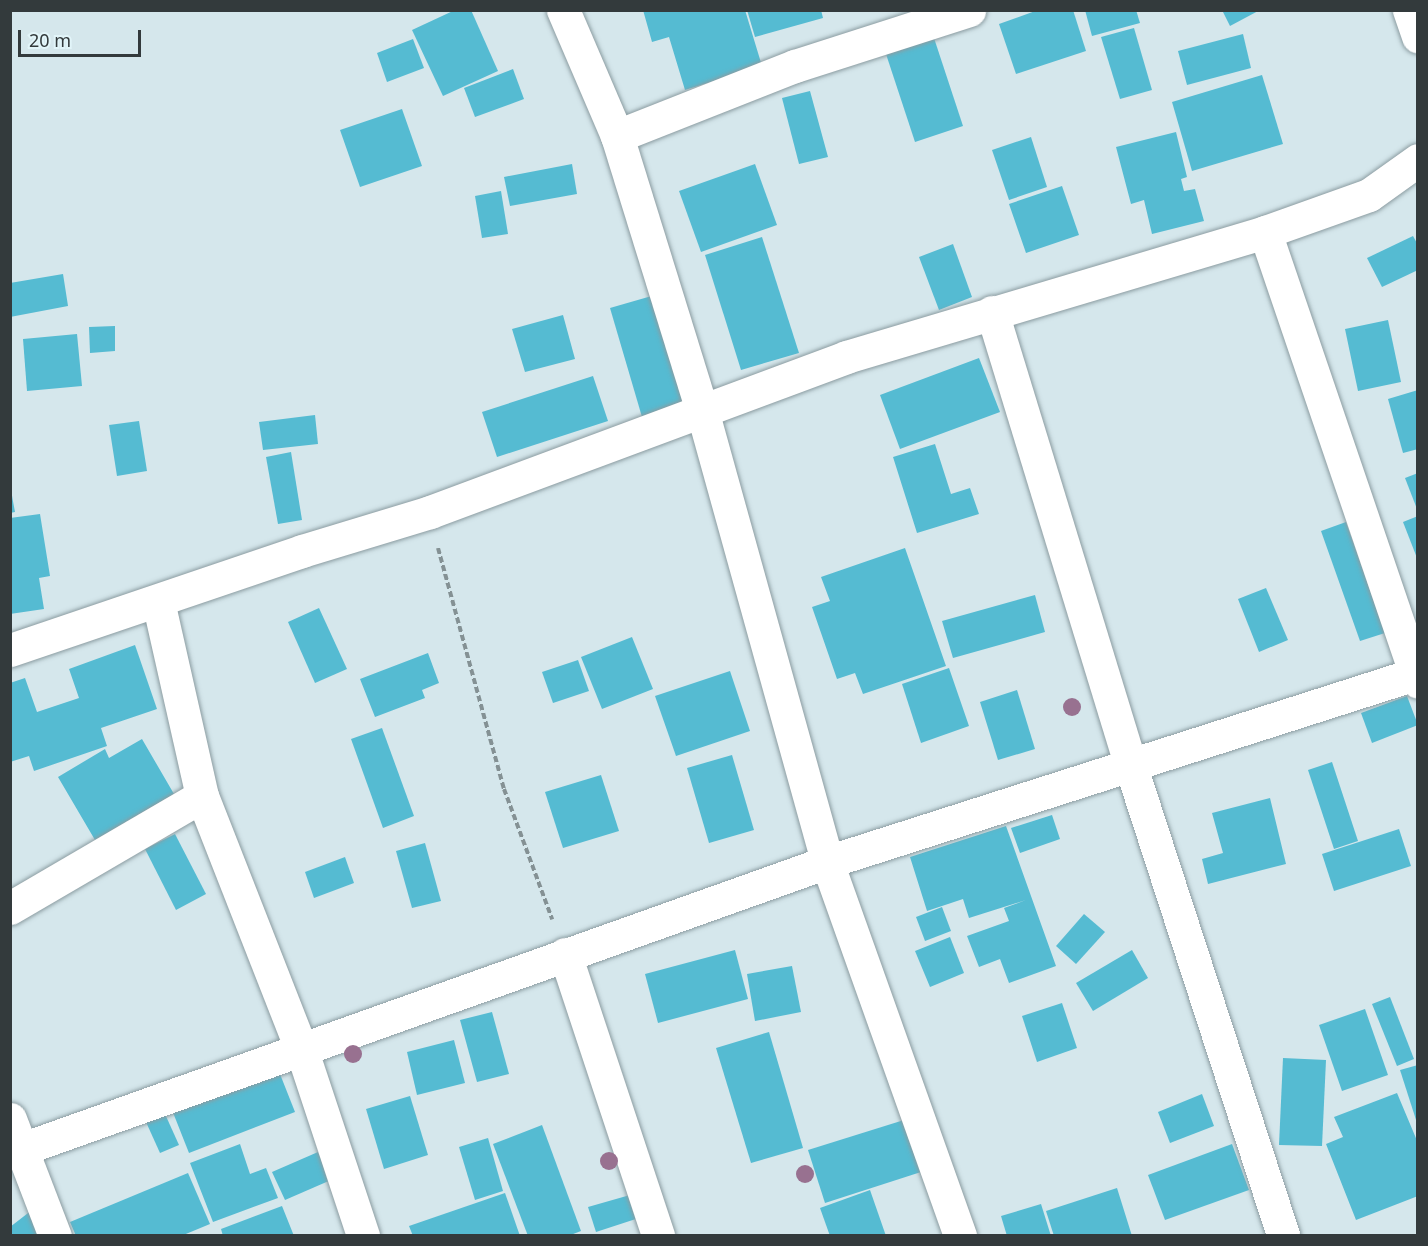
<!DOCTYPE html>
<style>
body{margin:0}
#map{position:relative;width:1428px;height:1246px;overflow:hidden;background:#d5e7ec;font-family:"Noto Sans",sans-serif}
div>[style]{position:absolute}
.building>*{inset:0;background:#55bbd2}
.path>*{height:4px;margin-top:-2px;transform-origin:0;background:repeating-linear-gradient(90deg,#849194 0 6px,transparent 0 9px)}
.roads{filter:drop-shadow(0 0 2px #8b9ca1) drop-shadow(0 0 2px #8b9ca1)}
.minor>*{height:33px;margin:-16.5px;padding:0 16.5px;transform-origin:16.5px;border-radius:16.5px;background:#fff}
.trees>*{width:18px;height:18px;margin:-9px;border-radius:50%;background:#987190}
span{translate:-50% -50%;white-space:nowrap;text-align:center;line-height:1.15;-webkit-text-stroke:6px #e2f5f9;paint-order:stroke}
.frame{position:absolute;inset:0;border:12px solid #333a3c;pointer-events:none}
.scale{position:absolute;left:18px;top:30px;width:123px;height:27px;box-sizing:border-box;border:3px solid #333a3c;border-top:0;padding-left:8px;font-size:18px;line-height:21px;white-space:nowrap;color:#333a3c;-webkit-text-stroke:4px #e2f5f9;paint-order:stroke}
</style>
<div id="map">
<div class="building">
<i style="clip-path:polygon(455px 10px,471px 10px,498px 71px,443px 96px,412px 30px)"></i>
<i style="clip-path:polygon(643px 10px,745px 10px,762px 66px,685px 90px,669px 37px,652px 42px)"></i>
<i style="clip-path:polygon(747px 10px,821px 10px,823px 18px,755px 37px)"></i>
<i style="clip-path:polygon(1038px 10px,1073px 10px,1086px 51px,1016px 74px,999px 24px)"></i>
<i style="clip-path:polygon(1085px 10px,1136px 10px,1140px 23px,1092px 36px)"></i>
<i style="clip-path:polygon(1222px 10px,1260px 10px,1230px 26px)"></i>
<i style="clip-path:polygon(1134px 28px,1152px 90px,1120px 99px,1101px 37px)"></i>
<i style="clip-path:polygon(1243px 34px,1251px 68px,1187px 85px,1178px 51px)"></i>
<i style="clip-path:polygon(933px 35px,963px 126px,915px 142px,885px 51px)"></i>
<i style="clip-path:polygon(413px 39px,424px 68px,387px 82px,377px 53px)"></i>
<i style="clip-path:polygon(513px 69px,524px 99px,475px 117px,464px 88px)"></i>
<i style="clip-path:polygon(1262px 75px,1283px 144px,1192px 171px,1172px 102px)"></i>
<i style="clip-path:polygon(810px 91px,828px 157px,799px 164px,782px 98px)"></i>
<i style="clip-path:polygon(402px 109px,422px 166px,360px 187px,340px 130px)"></i>
<i style="clip-path:polygon(1176px 132px,1187px 177px,1181px 179px,1184px 191px,1195px 189px,1204px 221px,1152px 234px,1144px 200px,1131px 204px,1116px 147px)"></i>
<i style="clip-path:polygon(1031px 137px,1047px 187px,1009px 200px,992px 150px)"></i>
<i style="clip-path:polygon(572px 164px,577px 194px,510px 206px,504px 177px)"></i>
<i style="clip-path:polygon(755px 164px,777px 225px,701px 252px,679px 191px)"></i>
<i style="clip-path:polygon(1062px 186px,1079px 235px,1026px 253px,1009px 204px)"></i>
<i style="clip-path:polygon(501px 191px,508px 234px,482px 238px,475px 196px)"></i>
<i style="clip-path:polygon(1413px 236px,1418px 245px,1418px 270px,1382px 287px,1367px 258px)"></i>
<i style="clip-path:polygon(762px 237px,799px 353px,741px 370px,705px 255px)"></i>
<i style="clip-path:polygon(953px 244px,972px 297px,939px 310px,919px 257px)"></i>
<i style="clip-path:polygon(63px 274px,68px 306px,10px 317px,10px 283px)"></i>
<i style="clip-path:polygon(662px 293px,694px 401px,642px 417px,610px 308px)"></i>
<i style="clip-path:polygon(563px 315px,575px 359px,525px 372px,512px 329px)"></i>
<i style="clip-path:polygon(1388px 320px,1401px 382px,1358px 391px,1345px 329px)"></i>
<i style="clip-path:polygon(115px 326px,115px 351px,90px 353px,89px 327px)"></i>
<i style="clip-path:polygon(77px 334px,82px 386px,27px 391px,23px 339px)"></i>
<i style="clip-path:polygon(979px 358px,1000px 412px,900px 449px,880px 395px)"></i>
<i style="clip-path:polygon(593px 376px,608px 421px,497px 457px,482px 412px)"></i>
<i style="clip-path:polygon(1418px 390px,1418px 449px,1403px 453px,1388px 399px)"></i>
<i style="clip-path:polygon(315px 415px,318px 444px,263px 450px,259px 422px)"></i>
<i style="clip-path:polygon(139px 421px,147px 471px,117px 476px,109px 425px)"></i>
<i style="clip-path:polygon(935px 444px,951px 494px,970px 488px,979px 514px,917px 533px,893px 457px)"></i>
<i style="clip-path:polygon(291px 452px,302px 520px,278px 524px,266px 457px)"></i>
<i style="clip-path:polygon(1418px 473px,1418px 509px,1417px 509px,1405px 478px)"></i>
<i style="clip-path:polygon(10px 485px,15px 512px,10px 513px)"></i>
<i style="clip-path:polygon(40px 514px,50px 576px,39px 578px,44px 609px,10px 614px,10px 518px)"></i>
<i style="clip-path:polygon(1418px 516px,1418px 558px,1417px 558px,1403px 522px)"></i>
<i style="clip-path:polygon(1346px 522px,1385px 633px,1360px 641px,1321px 531px)"></i>
<i style="clip-path:polygon(905px 548px,946px 666px,863px 694px,855px 673px,837px 679px,812px 607px,830px 601px,821px 577px)"></i>
<i style="clip-path:polygon(1266px 588px,1288px 640px,1259px 652px,1238px 599px)"></i>
<i style="clip-path:polygon(1035px 595px,1045px 632px,953px 658px,942px 621px)"></i>
<i style="clip-path:polygon(319px 608px,347px 669px,315px 683px,288px 622px)"></i>
<i style="clip-path:polygon(632px 637px,653px 689px,602px 709px,581px 657px)"></i>
<i style="clip-path:polygon(135px 645px,157px 709px,101px 728px,107px 746px,34px 771px,29px 756px,10px 762px,10px 683px,25px 678px,37px 712px,79px 698px,69px 669px)"></i>
<i style="clip-path:polygon(428px 653px,439px 683px,422px 690px,425px 698px,375px 717px,360px 679px)"></i>
<i style="clip-path:polygon(578px 660px,589px 691px,553px 703px,542px 672px)"></i>
<i style="clip-path:polygon(949px 668px,969px 726px,921px 743px,902px 684px)"></i>
<i style="clip-path:polygon(730px 671px,750px 731px,676px 756px,655px 696px)"></i>
<i style="clip-path:polygon(1017px 690px,1035px 749px,998px 760px,980px 702px)"></i>
<i style="clip-path:polygon(1407px 696px,1418px 725px,1372px 743px,1361px 713px)"></i>
<i style="clip-path:polygon(382px 728px,414px 816px,383px 828px,351px 739px)"></i>
<i style="clip-path:polygon(142px 739px,174px 794px,95px 840px,58px 777px,105px 749px,109px 758px)"></i>
<i style="clip-path:polygon(732px 755px,754px 830px,709px 843px,687px 768px)"></i>
<i style="clip-path:polygon(1332px 762px,1358px 841px,1334px 849px,1308px 770px)"></i>
<i style="clip-path:polygon(601px 775px,619px 831px,563px 848px,545px 792px)"></i>
<i style="clip-path:polygon(1270px 798px,1286px 864px,1208px 884px,1202px 859px,1223px 853px,1212px 813px)"></i>
<i style="clip-path:polygon(1052px 815px,1060px 839px,1020px 853px,1011px 828px)"></i>
<i style="clip-path:polygon(1006px 826px,1056px 966px,1009px 983px,1000px 959px,979px 967px,967px 936px,1009px 921px,1004px 908px,1026px 900px,969px 918px,963px 899px,927px 911px,910px 857px)"></i>
<i style="clip-path:polygon(1399px 829px,1411px 866px,1334px 891px,1322px 854px)"></i>
<i style="clip-path:polygon(175px 834px,206px 894px,176px 910px,145px 849px)"></i>
<i style="clip-path:polygon(425px 843px,441px 901px,412px 908px,396px 851px)"></i>
<i style="clip-path:polygon(345px 857px,354px 883px,314px 898px,305px 872px)"></i>
<i style="clip-path:polygon(942px 907px,951px 931px,925px 941px,916px 917px)"></i>
<i style="clip-path:polygon(1084px 914px,1105px 932px,1076px 964px,1056px 946px)"></i>
<i style="clip-path:polygon(950px 937px,964px 973px,930px 987px,915px 951px)"></i>
<i style="clip-path:polygon(735px 950px,748px 999px,658px 1023px,645px 974px)"></i>
<i style="clip-path:polygon(1132px 950px,1148px 978px,1093px 1011px,1076px 983px)"></i>
<i style="clip-path:polygon(792px 966px,801px 1012px,755px 1021px,747px 974px)"></i>
<i style="clip-path:polygon(1390px 997px,1414px 1059px,1397px 1066px,1372px 1004px)"></i>
<i style="clip-path:polygon(1062px 1003px,1077px 1048px,1037px 1062px,1022px 1016px)"></i>
<i style="clip-path:polygon(1365px 1009px,1388px 1075px,1342px 1091px,1319px 1025px)"></i>
<i style="clip-path:polygon(492px 1012px,509px 1074px,477px 1082px,460px 1020px)"></i>
<i style="clip-path:polygon(769px 1032px,803px 1148px,751px 1163px,716px 1048px)"></i>
<i style="clip-path:polygon(454px 1040px,465px 1083px,417px 1095px,407px 1052px)"></i>
<i style="clip-path:polygon(1283px 1058px,1326px 1060px,1322px 1146px,1279px 1145px)"></i>
<i style="clip-path:polygon(1418px 1065px,1418px 1123px,1417px 1123px,1400px 1070px)"></i>
<i style="clip-path:polygon(278px 1069px,295px 1112px,189px 1153px,172px 1110px)"></i>
<i style="clip-path:polygon(1397px 1093px,1418px 1143px,1418px 1196px,1356px 1220px,1326px 1144px,1343px 1137px,1334px 1117px)"></i>
<i style="clip-path:polygon(1202px 1094px,1214px 1126px,1170px 1143px,1158px 1112px)"></i>
<i style="clip-path:polygon(410px 1096px,428px 1155px,384px 1169px,366px 1109px)"></i>
<i style="clip-path:polygon(165px 1114px,179px 1145px,160px 1153px,146px 1122px)"></i>
<i style="clip-path:polygon(904px 1120px,921px 1172px,825px 1203px,808px 1150px)"></i>
<i style="clip-path:polygon(542px 1125px,581px 1231px,568px 1236px,528px 1236px,493px 1144px)"></i>
<i style="clip-path:polygon(488px 1138px,503px 1191px,475px 1200px,459px 1147px)"></i>
<i style="clip-path:polygon(240px 1144px,250px 1174px,266px 1168px,278px 1198px,213px 1222px,190px 1163px)"></i>
<i style="clip-path:polygon(1232px 1144px,1249px 1190px,1165px 1220px,1148px 1175px)"></i>
<i style="clip-path:polygon(318px 1152px,331px 1180px,285px 1200px,272px 1172px)"></i>
<i style="clip-path:polygon(188px 1173px,210px 1224px,181px 1236px,76px 1236px,70px 1222px)"></i>
<i style="clip-path:polygon(1117px 1188px,1132px 1236px,1054px 1236px,1046px 1211px)"></i>
<i style="clip-path:polygon(870px 1190px,886px 1236px,830px 1236px,820px 1208px)"></i>
<i style="clip-path:polygon(505px 1193px,520px 1236px,413px 1236px,409px 1226px)"></i>
<i style="clip-path:polygon(637px 1193px,645px 1216px,596px 1232px,588px 1207px)"></i>
<i style="clip-path:polygon(1041px 1204px,1051px 1236px,1007px 1236px,1001px 1216px)"></i>
<i style="clip-path:polygon(282px 1206px,294px 1236px,223px 1236px,221px 1229px)"></i>
<i style="clip-path:polygon(32px 1210px,52px 1236px,10px 1236px,10px 1227px)"></i>
</div>
<div class="path">
<i style="left:438px;top:548px;width:250px;rotate:74.7deg"></i>
<i style="left:504px;top:789px;width:139px;rotate:69.7deg"></i>
</div>
<div class="roads">
<div class="minor">
<i style="left:563px;top:10px;width:137px;rotate:66.8deg"></i>
<i style="left:617px;top:136px;width:287px;rotate:72.8deg"></i>
<i style="left:702px;top:410px;width:469px;rotate:74.5deg"></i>
<i style="left:827px;top:862px;width:397px;rotate:70.4deg"></i>
<i style="left:1409px;top:10px;width:28px;rotate:71deg"></i>
<i style="left:617px;top:136px;width:191px;rotate:-21.5deg"></i>
<i style="left:795px;top:66px;width:183px;rotate:-17.8deg"></i>
<i style="left:1265px;top:232px;width:475px;rotate:71.2deg"></i>
<i style="left:992px;top:312px;width:473px;rotate:73deg"></i>
<i style="left:1130px;top:764px;width:496px;rotate:72deg"></i>
<i style="left:158px;top:601px;width:200px;rotate:77.3deg"></i>
<i style="left:202px;top:796px;width:271px;rotate:68.6deg"></i>
<i style="left:301px;top:1048px;width:198px;rotate:71.7deg"></i>
<i style="left:10px;top:650px;width:308px;rotate:-18.7deg"></i>
<i style="left:302px;top:551px;width:134px;rotate:-16.9deg"></i>
<i style="left:430px;top:512px;width:444px;rotate:-20.4deg"></i>
<i style="left:846px;top:357px;width:437px;rotate:-16.6deg"></i>
<i style="left:1265px;top:232px;width:110px;rotate:-19.6deg"></i>
<i style="left:1369px;top:195px;width:60px;rotate:-35.5deg"></i>
<i style="left:10px;top:908px;width:222px;rotate:-30.3deg"></i>
<i style="left:565px;top:954px;width:297px;rotate:71.7deg"></i>
<i style="left:10px;top:1119px;width:125px;rotate:69deg"></i>
<i style="left:22px;top:1149px;width:855px;rotate:-19.62deg"></i>
<i style="left:827px;top:862px;width:620px;rotate:-17.73deg"></i>
</div>
</div>
<div class="trees">
<i style="left:1072px;top:707px"></i>
<i style="left:353px;top:1054px"></i>
<i style="left:609px;top:1161px"></i>
<i style="left:805px;top:1174px"></i>
</div>
<div class="frame"></div>
<div class="scale">20 m</div>
</div>
